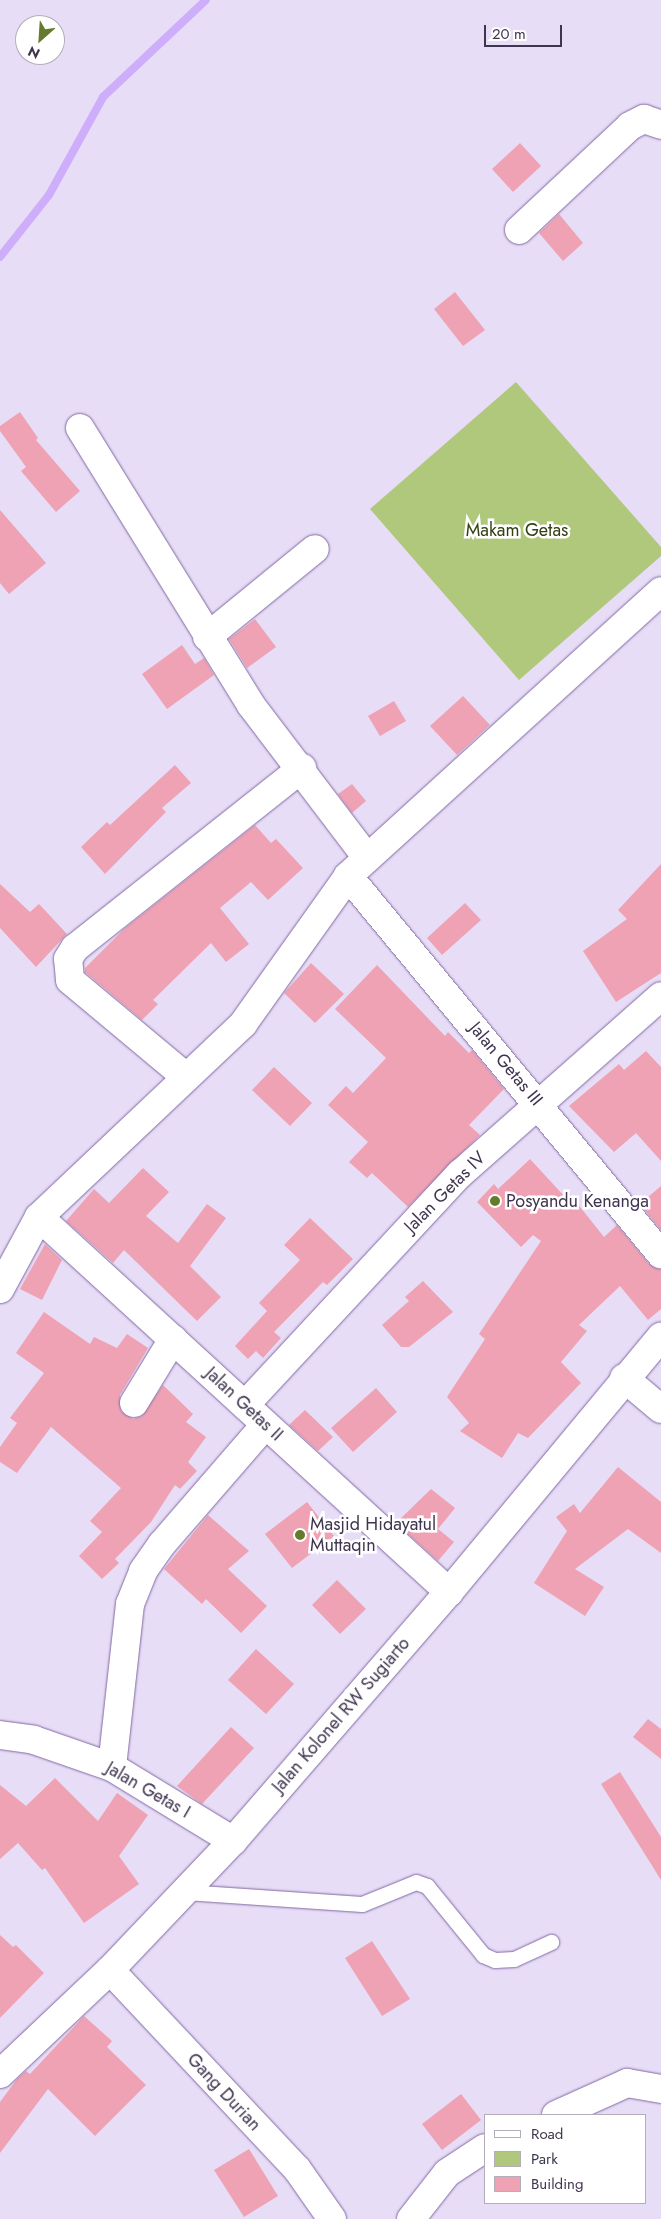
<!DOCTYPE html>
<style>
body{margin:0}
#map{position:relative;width:661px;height:2219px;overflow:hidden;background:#e7ddf7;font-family:Jost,sans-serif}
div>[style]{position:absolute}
.green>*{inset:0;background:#afc87c}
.stream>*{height:8px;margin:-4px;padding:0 4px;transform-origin:4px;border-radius:4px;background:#ceadfb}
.building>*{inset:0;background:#eea2b4}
.roads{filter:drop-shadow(0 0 1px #8268a3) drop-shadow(0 0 1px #8268a3)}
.lane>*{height:15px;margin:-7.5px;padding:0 7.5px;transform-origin:7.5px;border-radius:7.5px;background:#fff}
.street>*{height:28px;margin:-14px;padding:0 14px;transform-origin:14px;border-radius:14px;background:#fff}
.secondary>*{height:28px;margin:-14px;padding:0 14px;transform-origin:14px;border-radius:14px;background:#fff}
.dots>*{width:14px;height:14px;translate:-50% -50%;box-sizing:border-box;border:2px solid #fff;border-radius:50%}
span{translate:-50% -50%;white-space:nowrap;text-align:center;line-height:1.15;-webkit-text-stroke:5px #fff;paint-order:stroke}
.park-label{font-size:18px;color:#334013}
.street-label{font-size:18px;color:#40354f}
.poi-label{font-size:18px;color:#40354f}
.left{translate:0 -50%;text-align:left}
.legend{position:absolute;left:484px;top:2114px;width:162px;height:90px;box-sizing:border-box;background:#fff;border:1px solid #b3aeb9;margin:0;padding:6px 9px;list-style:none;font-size:15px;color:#40354f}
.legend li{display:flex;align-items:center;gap:10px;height:25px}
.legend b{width:25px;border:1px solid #b3aeb9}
.north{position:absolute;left:15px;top:15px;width:50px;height:50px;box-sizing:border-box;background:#fff;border:1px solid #b3aeb9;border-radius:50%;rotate:206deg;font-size:14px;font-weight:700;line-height:20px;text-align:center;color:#40354f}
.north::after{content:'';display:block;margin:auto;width:18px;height:22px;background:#647b2c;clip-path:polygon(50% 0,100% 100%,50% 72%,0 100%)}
.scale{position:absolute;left:484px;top:25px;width:78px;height:22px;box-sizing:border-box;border:2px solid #40354f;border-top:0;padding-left:6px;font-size:15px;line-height:18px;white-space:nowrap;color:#40354f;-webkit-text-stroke:4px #fff;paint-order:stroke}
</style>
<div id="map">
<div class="green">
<i style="clip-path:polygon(516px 382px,661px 547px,661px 556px,519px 680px,370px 509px)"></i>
</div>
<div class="stream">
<i style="left:0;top:257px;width:79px;rotate:-51.7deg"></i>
<i style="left:49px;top:195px;width:112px;rotate:-61.1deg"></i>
<i style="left:103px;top:97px;width:141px;rotate:-43.3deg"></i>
</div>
<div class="building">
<i style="clip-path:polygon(520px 143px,541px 166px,513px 192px,492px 169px)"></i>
<i style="clip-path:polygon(559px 214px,583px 243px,563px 261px,539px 233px)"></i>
<i style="clip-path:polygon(455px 292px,485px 330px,463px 346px,434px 309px)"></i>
<i style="clip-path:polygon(20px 412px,38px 438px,36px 440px,80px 491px,56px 512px,21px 471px,26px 467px,0 431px,0 426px)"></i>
<i style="clip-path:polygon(0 510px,46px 563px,9px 594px,0 583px)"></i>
<i style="clip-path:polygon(255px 619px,276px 647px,247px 668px,229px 639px)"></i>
<i style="clip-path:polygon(182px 645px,195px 664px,204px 658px,214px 675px,167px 709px,142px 674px)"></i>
<i style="clip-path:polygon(463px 696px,490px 725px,457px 755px,430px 726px)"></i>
<i style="clip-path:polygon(394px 701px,406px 721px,380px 736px,368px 716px)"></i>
<i style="clip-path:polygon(175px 765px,191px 783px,162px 808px,166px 812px,105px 874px,81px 847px,107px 822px,110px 825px)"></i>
<i style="clip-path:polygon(352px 784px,366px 801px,352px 813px,338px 794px)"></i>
<i style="clip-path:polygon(255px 825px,271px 843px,276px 839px,303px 868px,268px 900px,251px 882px,220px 908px,249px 944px,226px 962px,211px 943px,153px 1000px,158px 1004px,142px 1020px,85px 972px,85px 968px,125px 928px)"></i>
<i style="clip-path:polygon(661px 864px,661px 973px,616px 1002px,583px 951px,627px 919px,618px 910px)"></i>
<i style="clip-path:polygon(0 884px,30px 912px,39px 904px,67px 934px,36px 967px,0 928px)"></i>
<i style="clip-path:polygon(465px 903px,481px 920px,442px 955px,427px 938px)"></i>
<i style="clip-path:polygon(311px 963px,344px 994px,315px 1023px,284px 993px)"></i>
<i style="clip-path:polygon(377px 965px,445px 1036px,448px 1032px,469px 1053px,472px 1050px,504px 1089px,469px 1125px,480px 1135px,408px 1207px,372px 1173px,367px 1178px,349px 1162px,368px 1142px,328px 1105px,346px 1086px,353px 1093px,386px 1058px,335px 1009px)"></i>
<i style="clip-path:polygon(646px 1051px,661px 1067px,661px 1161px,636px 1133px,614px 1152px,569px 1106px,619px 1064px,624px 1070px)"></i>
<i style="clip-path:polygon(274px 1067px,312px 1103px,290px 1126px,252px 1090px)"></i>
<i style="clip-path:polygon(530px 1159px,565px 1197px,569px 1193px,604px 1237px,617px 1225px,649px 1264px,661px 1269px,661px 1309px,648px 1320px,620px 1286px,579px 1325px,587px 1331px,561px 1362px,581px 1383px,528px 1438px,518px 1433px,502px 1458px,460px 1431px,469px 1423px,447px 1397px,485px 1339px,479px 1334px,541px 1241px,533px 1235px,521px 1247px,477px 1202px,494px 1184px,498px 1189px)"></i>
<i style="clip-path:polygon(143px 1168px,169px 1192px,146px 1216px,178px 1243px,207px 1204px,226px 1218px,190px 1266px,221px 1297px,197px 1321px,124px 1250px,113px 1263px,66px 1221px,94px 1189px,109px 1203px)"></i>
<i style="clip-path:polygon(661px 1186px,661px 1230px,640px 1204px)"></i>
<i style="clip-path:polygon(310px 1218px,353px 1259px,327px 1285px,323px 1282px,274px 1332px,281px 1338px,263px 1358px,256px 1351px,248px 1359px,235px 1346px,267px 1311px,259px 1303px,300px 1260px,284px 1245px)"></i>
<i style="clip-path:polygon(45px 1244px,62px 1260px,42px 1300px,20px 1289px)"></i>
<i style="clip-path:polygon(423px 1281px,453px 1312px,409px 1347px,401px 1347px,382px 1325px,409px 1301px,405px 1297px)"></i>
<i style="clip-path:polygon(44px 1312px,90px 1344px,94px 1337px,117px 1348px,127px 1334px,148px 1348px,120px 1395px,121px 1411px,133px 1419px,142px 1416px,163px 1385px,193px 1414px,186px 1422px,206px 1437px,188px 1462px,197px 1471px,180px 1489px,175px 1485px,151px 1522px,115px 1559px,119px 1563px,102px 1579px,79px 1556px,102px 1532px,90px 1521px,121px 1488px,51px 1427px,17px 1473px,0 1462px,0 1447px,17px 1423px,10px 1418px,44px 1373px,16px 1353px)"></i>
<i style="clip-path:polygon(376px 1388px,397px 1412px,353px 1452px,331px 1428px)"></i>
<i style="clip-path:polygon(305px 1410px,333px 1437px,318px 1451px,289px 1425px)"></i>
<i style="clip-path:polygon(618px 1467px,661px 1502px,661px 1553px,628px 1529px,575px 1569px,604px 1587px,585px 1616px,534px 1583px,567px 1531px,556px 1517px,574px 1504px,580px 1513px)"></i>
<i style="clip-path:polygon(431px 1489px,455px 1508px,438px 1529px,454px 1542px,438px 1561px,396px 1523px)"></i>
<i style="clip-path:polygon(307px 1502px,334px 1536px,292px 1568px,265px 1534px)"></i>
<i style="clip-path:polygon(208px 1515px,249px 1551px,228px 1569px,267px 1606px,241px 1633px,206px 1599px,202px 1604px,164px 1569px)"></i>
<i style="clip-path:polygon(337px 1580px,366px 1609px,340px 1634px,312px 1605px)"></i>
<i style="clip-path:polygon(256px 1649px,294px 1684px,266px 1714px,228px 1680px)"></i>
<i style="clip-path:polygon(648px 1719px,661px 1729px,661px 1759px,633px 1737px)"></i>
<i style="clip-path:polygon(231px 1727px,254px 1748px,202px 1804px,177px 1786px)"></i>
<i style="clip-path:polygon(620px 1772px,661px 1837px,661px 1880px,601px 1784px)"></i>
<i style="clip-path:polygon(55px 1778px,98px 1821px,117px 1793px,148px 1815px,119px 1856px,139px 1884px,84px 1923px,45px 1868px,42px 1870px,18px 1843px,0 1859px,0 1785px,26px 1806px)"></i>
<i style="clip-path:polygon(0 1935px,13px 1947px,16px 1945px,44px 1973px,0 2018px)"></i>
<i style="clip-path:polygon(372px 1941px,410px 1999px,382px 2016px,345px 1958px)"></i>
<i style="clip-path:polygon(84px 2016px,112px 2041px,107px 2047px,146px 2085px,95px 2136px,48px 2089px,0 2153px,0 2102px,17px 2079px,26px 2071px,30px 2074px)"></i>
<i style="clip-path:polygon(461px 2094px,481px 2120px,442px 2150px,422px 2124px)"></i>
<i style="clip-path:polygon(249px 2149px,278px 2196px,244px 2217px,214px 2170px)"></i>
</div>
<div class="roads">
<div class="lane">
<i style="left:185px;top:1892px;width:177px;rotate:3.9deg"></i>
<i style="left:362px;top:1904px;width:58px;rotate:-22.2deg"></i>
<i style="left:416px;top:1882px;width:12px;rotate:20deg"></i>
<i style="left:427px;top:1886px;width:89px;rotate:50.9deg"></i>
<i style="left:483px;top:1955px;width:13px;rotate:23deg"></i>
<i style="left:495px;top:1960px;width:19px;rotate:-3deg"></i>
<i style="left:514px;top:1959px;width:41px;rotate:-24.7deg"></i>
</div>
<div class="street">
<i style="left:519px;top:230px;width:152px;rotate:-43.1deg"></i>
<i style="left:630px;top:126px;width:16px;rotate:-27deg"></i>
<i style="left:644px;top:119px;width:18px;rotate:19deg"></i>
<i style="left:80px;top:428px;width:326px;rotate:58.3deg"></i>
<i style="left:251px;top:705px;width:192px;rotate:52.8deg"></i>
<i style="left:207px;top:637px;width:139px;rotate:-39.2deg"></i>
<i style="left:348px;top:876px;width:491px;rotate:50.4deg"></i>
<i style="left:186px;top:1077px;width:151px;rotate:-140.1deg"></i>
<i style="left:70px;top:980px;width:21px;rotate:-95deg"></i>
<i style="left:68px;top:959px;width:13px;rotate:-58deg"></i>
<i style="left:75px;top:948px;width:290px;rotate:-38.4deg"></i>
<i style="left:39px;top:1217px;width:556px;rotate:42.45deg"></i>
<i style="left:0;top:1289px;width:82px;rotate:-61.6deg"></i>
<i style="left:39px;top:1217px;width:281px;rotate:-43.4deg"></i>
<i style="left:243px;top:1024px;width:181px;rotate:-54.6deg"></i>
<i style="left:348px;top:876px;width:423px;rotate:-42.3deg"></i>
<i style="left:624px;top:1378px;width:48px;rotate:40deg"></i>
<i style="left:134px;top:1403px;width:75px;rotate:-58.6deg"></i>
<i style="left:245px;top:1405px;width:316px;rotate:-47.1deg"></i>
<i style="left:460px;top:1174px;width:268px;rotate:-41.5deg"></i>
<i style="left:0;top:1735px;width:34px;rotate:8deg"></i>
<i style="left:34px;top:1740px;width:83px;rotate:19.1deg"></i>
<i style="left:112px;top:1767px;width:142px;rotate:31.4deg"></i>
<i style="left:112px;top:1767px;width:164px;rotate:-83.7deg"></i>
<i style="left:130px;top:1604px;width:35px;rotate:-68deg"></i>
<i style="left:143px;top:1571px;width:33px;rotate:-55deg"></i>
<i style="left:162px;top:1544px;width:157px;rotate:-49.1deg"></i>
<i style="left:110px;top:1970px;width:273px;rotate:46.8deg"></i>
<i style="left:297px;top:2169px;width:61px;rotate:55deg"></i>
<i style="left:556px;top:2115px;width:78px;rotate:-24.3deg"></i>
<i style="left:627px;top:2083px;width:35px;rotate:10deg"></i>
<i style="left:411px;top:2219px;width:58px;rotate:-52deg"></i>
<i style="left:447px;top:2173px;width:45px;rotate:-33.3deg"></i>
</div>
<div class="secondary">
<i style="left:0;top:2074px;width:151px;rotate:-43.4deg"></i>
<i style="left:110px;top:1970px;width:178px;rotate:-46.4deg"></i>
<i style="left:233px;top:1841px;width:330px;rotate:-49.1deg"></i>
<i style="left:449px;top:1592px;width:332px;rotate:-50.3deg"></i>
</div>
</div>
<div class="dots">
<i style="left:495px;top:1201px;background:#647b2c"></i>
<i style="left:300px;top:1535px;background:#647b2c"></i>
</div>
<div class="park-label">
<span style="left:517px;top:530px">Makam Getas</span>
</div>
<div class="street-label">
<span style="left:506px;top:1064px;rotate:50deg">Jalan Getas III</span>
<span style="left:445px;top:1192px;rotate:-45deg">Jalan Getas IV</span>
<span style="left:244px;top:1404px;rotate:43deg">Jalan Getas II</span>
<span style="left:341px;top:1715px;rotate:-49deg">Jalan Kolonel RW Sugiarto</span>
<span style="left:148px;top:1790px;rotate:30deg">Jalan Getas I</span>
<span style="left:224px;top:2092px;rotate:47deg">Gang Durian</span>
</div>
<div class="poi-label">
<span class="left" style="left:506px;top:1201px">Posyandu Kenanga</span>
<span class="left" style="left:310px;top:1535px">Masjid Hidayatul<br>Muttaqin</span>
</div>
<ul class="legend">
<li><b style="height:6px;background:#fff"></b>Road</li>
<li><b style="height:14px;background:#afc87c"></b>Park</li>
<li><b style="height:14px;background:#eea2b4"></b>Building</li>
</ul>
<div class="north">N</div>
<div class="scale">20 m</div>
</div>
